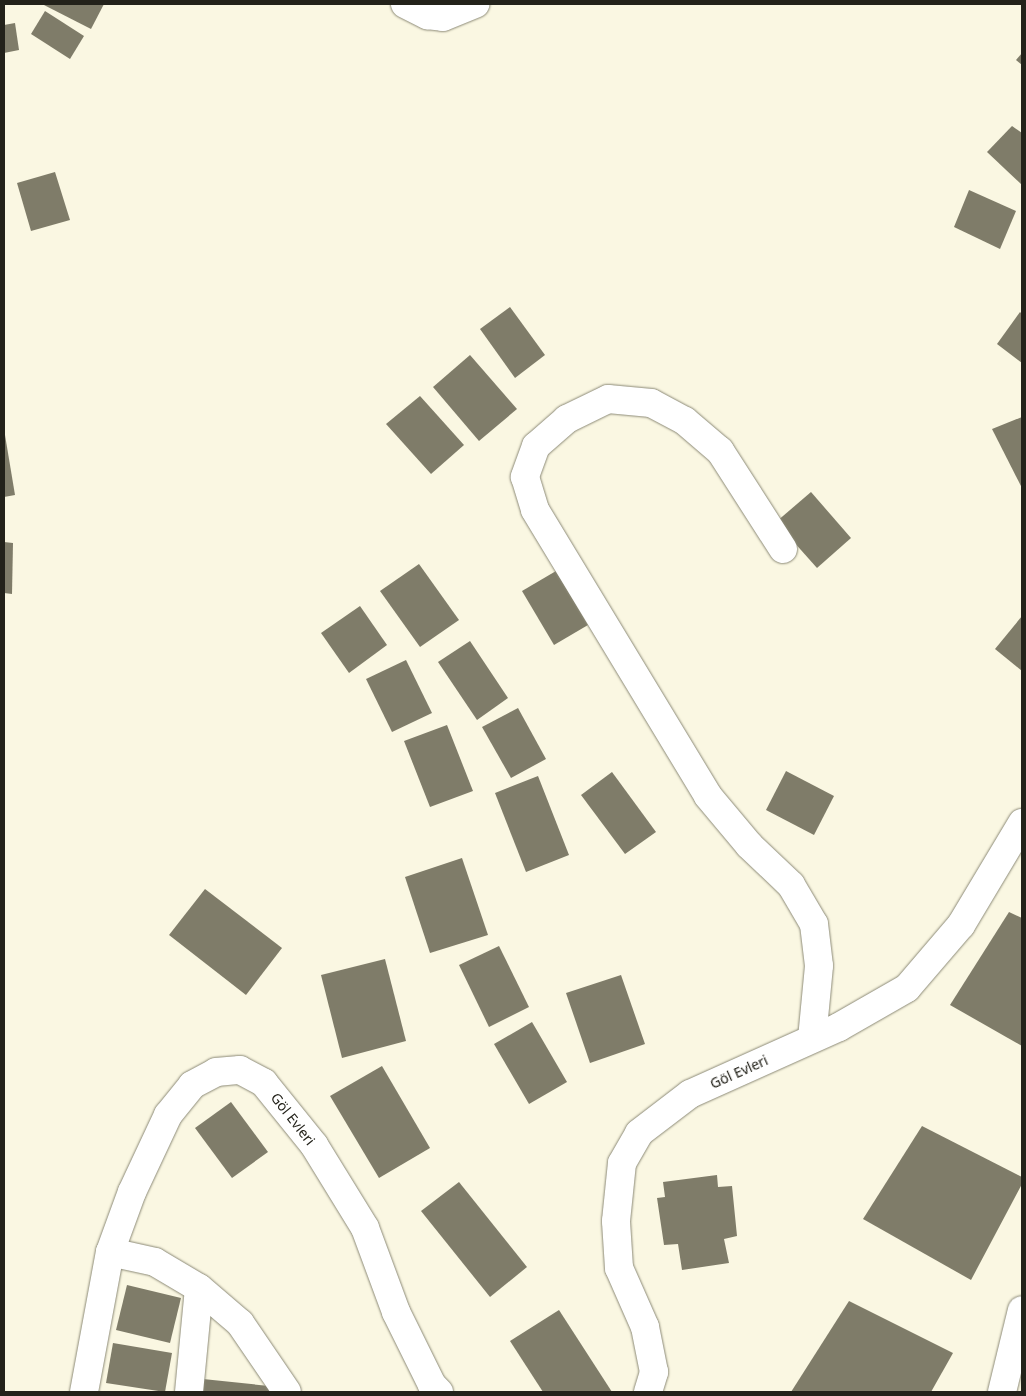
<!DOCTYPE html>
<meta charset="utf-8">
<style>
body{margin:0}
#map{position:relative;width:1026px;height:1396px;overflow:hidden;background:#faf7e2;font-family:"Noto Sans",sans-serif}
div>[style]{position:absolute}
.building>*{inset:0;background:#7f7c69}
.roads{filter:drop-shadow(0 0 1px #8c8a77) drop-shadow(0 0 1px #8c8a77)}
.minor>*{height:28px;margin:-14px;padding:0 14px;transform-origin:14px;border-radius:14px;background:#fff}
span{translate:-50% -50%;white-space:nowrap;text-align:center;line-height:1.15;-webkit-text-stroke:4px #fff;paint-order:stroke}
.street-label{font-size:14px;color:#23221a}
.frame{position:absolute;inset:0;border:5px solid #23221a;pointer-events:none}
</style>
<div id="map">
<div class="building">
<i style="clip-path:polygon(42px 4px,104px 4px,91px 29px)"></i>
<i style="clip-path:polygon(45px 11px,84px 36px,70px 59px,31px 34px)"></i>
<i style="clip-path:polygon(15px 23px,19px 50px,4px 53px,4px 25px)"></i>
<i style="clip-path:polygon(1022px 53px,1022px 65px,1016px 60px)"></i>
<i style="clip-path:polygon(1012px 126px,1022px 133px,1022px 185px,987px 152px)"></i>
<i style="clip-path:polygon(55px 172px,70px 220px,31px 231px,17px 183px)"></i>
<i style="clip-path:polygon(969px 190px,1016px 211px,1000px 249px,954px 227px)"></i>
<i style="clip-path:polygon(510px 307px,545px 355px,515px 378px,480px 329px)"></i>
<i style="clip-path:polygon(1020px 312px,1022px 314px,1022px 363px,997px 344px)"></i>
<i style="clip-path:polygon(470px 355px,517px 409px,479px 441px,433px 387px)"></i>
<i style="clip-path:polygon(420px 396px,464px 445px,431px 474px,386px 424px)"></i>
<i style="clip-path:polygon(1022px 417px,1022px 488px,992px 429px)"></i>
<i style="clip-path:polygon(5px 435px,15px 495px,4px 497px,4px 436px)"></i>
<i style="clip-path:polygon(811px 492px,851px 538px,817px 568px,776px 522px)"></i>
<i style="clip-path:polygon(4px 542px,13px 543px,12px 594px,4px 593px)"></i>
<i style="clip-path:polygon(419px 564px,459px 620px,420px 647px,380px 591px)"></i>
<i style="clip-path:polygon(556px 571px,588px 625px,554px 645px,522px 591px)"></i>
<i style="clip-path:polygon(360px 606px,387px 645px,349px 673px,321px 633px)"></i>
<i style="clip-path:polygon(1022px 616px,1022px 671px,995px 649px)"></i>
<i style="clip-path:polygon(470px 641px,508px 698px,477px 720px,438px 662px)"></i>
<i style="clip-path:polygon(406px 660px,432px 713px,392px 732px,366px 679px)"></i>
<i style="clip-path:polygon(518px 708px,546px 759px,511px 778px,482px 727px)"></i>
<i style="clip-path:polygon(447px 725px,473px 791px,430px 807px,404px 741px)"></i>
<i style="clip-path:polygon(786px 771px,834px 796px,814px 835px,766px 810px)"></i>
<i style="clip-path:polygon(612px 772px,656px 832px,625px 854px,581px 795px)"></i>
<i style="clip-path:polygon(538px 776px,569px 855px,526px 872px,495px 793px)"></i>
<i style="clip-path:polygon(462px 858px,488px 935px,430px 953px,405px 877px)"></i>
<i style="clip-path:polygon(205px 889px,282px 948px,246px 995px,169px 935px)"></i>
<i style="clip-path:polygon(1009px 912px,1022px 918px,1022px 1046px,950px 1005px)"></i>
<i style="clip-path:polygon(499px 946px,529px 1007px,489px 1027px,459px 965px)"></i>
<i style="clip-path:polygon(385px 959px,406px 1041px,342px 1058px,321px 975px)"></i>
<i style="clip-path:polygon(621px 975px,645px 1044px,590px 1063px,566px 993px)"></i>
<i style="clip-path:polygon(532px 1022px,567px 1082px,529px 1104px,494px 1044px)"></i>
<i style="clip-path:polygon(382px 1066px,430px 1148px,379px 1178px,330px 1096px)"></i>
<i style="clip-path:polygon(231px 1102px,268px 1152px,232px 1178px,195px 1128px)"></i>
<i style="clip-path:polygon(922px 1126px,1022px 1177px,1022px 1184px,971px 1280px,863px 1219px)"></i>
<i style="clip-path:polygon(717px 1175px,718px 1187px,732px 1186px,737px 1236px,724px 1239px,729px 1263px,682px 1270px,678px 1244px,664px 1245px,657px 1198px,665px 1197px,663px 1182px)"></i>
<i style="clip-path:polygon(459px 1182px,527px 1267px,490px 1297px,421px 1211px)"></i>
<i style="clip-path:polygon(127px 1285px,181px 1298px,170px 1343px,116px 1330px)"></i>
<i style="clip-path:polygon(849px 1301px,953px 1353px,931px 1392px,791px 1392px)"></i>
<i style="clip-path:polygon(559px 1310px,612px 1392px,543px 1392px,510px 1341px)"></i>
<i style="clip-path:polygon(113px 1343px,172px 1353px,165px 1392px,106px 1383px)"></i>
<i style="clip-path:polygon(203px 1379px,269px 1386px,269px 1392px,202px 1392px)"></i>
</div>
<div class="roads">
<div class="minor">
<i style="left:405px;top:4px;width:25px;rotate:27deg"></i>
<i style="left:427px;top:15px;width:16px;rotate:7deg"></i>
<i style="left:443px;top:17px;width:35px;rotate:-22deg"></i>
<i style="left:783px;top:549px;width:117px;rotate:-122.7deg"></i>
<i style="left:720px;top:451px;width:46px;rotate:-139.4deg"></i>
<i style="left:685px;top:421px;width:38px;rotate:-152deg"></i>
<i style="left:651px;top:403px;width:43px;rotate:-174.7deg"></i>
<i style="left:608px;top:399px;width:46px;rotate:154deg"></i>
<i style="left:567px;top:419px;width:41px;rotate:138.9deg"></i>
<i style="left:536px;top:446px;width:33px;rotate:110deg"></i>
<i style="left:525px;top:477px;width:34px;rotate:73deg"></i>
<i style="left:535px;top:510px;width:334px;rotate:58.8deg"></i>
<i style="left:708px;top:796px;width:64px;rotate:50.1deg"></i>
<i style="left:749px;top:845px;width:58px;rotate:43.6deg"></i>
<i style="left:791px;top:885px;width:45px;rotate:59.5deg"></i>
<i style="left:814px;top:924px;width:42px;rotate:83.2deg"></i>
<i style="left:819px;top:966px;width:73px;rotate:95.5deg"></i>
<i style="left:110px;top:1252px;width:46px;rotate:12.5deg"></i>
<i style="left:155px;top:1262px;width:51px;rotate:30.6deg"></i>
<i style="left:199px;top:1288px;width:54px;rotate:40.5deg"></i>
<i style="left:240px;top:1323px;width:83px;rotate:55.7deg"></i>
<i style="left:84px;top:1392px;width:142px;rotate:-79.5deg"></i>
<i style="left:110px;top:1252px;width:64px;rotate:-69.9deg"></i>
<i style="left:132px;top:1192px;width:85px;rotate:-64.9deg"></i>
<i style="left:168px;top:1115px;width:38px;rotate:-51deg"></i>
<i style="left:192px;top:1085px;width:27px;rotate:-28deg"></i>
<i style="left:216px;top:1072px;width:24px;rotate:-5deg"></i>
<i style="left:240px;top:1070px;width:27px;rotate:28deg"></i>
<i style="left:264px;top:1083px;width:80px;rotate:51.1deg"></i>
<i style="left:314px;top:1145px;width:97px;rotate:58.4deg"></i>
<i style="left:365px;top:1228px;width:90px;rotate:69.7deg"></i>
<i style="left:396px;top:1312px;width:81px;rotate:63.7deg"></i>
<i style="left:432px;top:1385px;width:10px;rotate:45deg"></i>
<i style="left:189px;top:1392px;width:104px;rotate:-84.5deg"></i>
<i style="left:648px;top:1392px;width:21px;rotate:-73deg"></i>
<i style="left:654px;top:1372px;width:46px;rotate:-101.3deg"></i>
<i style="left:645px;top:1327px;width:64px;rotate:-113.8deg"></i>
<i style="left:619px;top:1268px;width:47px;rotate:-93.7deg"></i>
<i style="left:616px;top:1221px;width:58px;rotate:-84.1deg"></i>
<i style="left:622px;top:1163px;width:34px;rotate:-60deg"></i>
<i style="left:639px;top:1133px;width:64px;rotate:-37.4deg"></i>
<i style="left:690px;top:1094px;width:163px;rotate:-24.2deg"></i>
<i style="left:839px;top:1027px;width:78px;rotate:-29.8deg"></i>
<i style="left:907px;top:988px;width:83px;rotate:-49.4deg"></i>
<i style="left:961px;top:925px;width:119px;rotate:-59.1deg"></i>
<i style="left:1002px;top:1392px;width:84px;rotate:-76.3deg"></i>
</div>
</div>
<div class="street-label">
<span style="left:739px;top:1072px;rotate:-24deg">Göl Evleri</span>
<span style="left:293px;top:1119px;rotate:52deg">Göl Evleri</span>
</div>
<div class="frame"></div>
</div>
